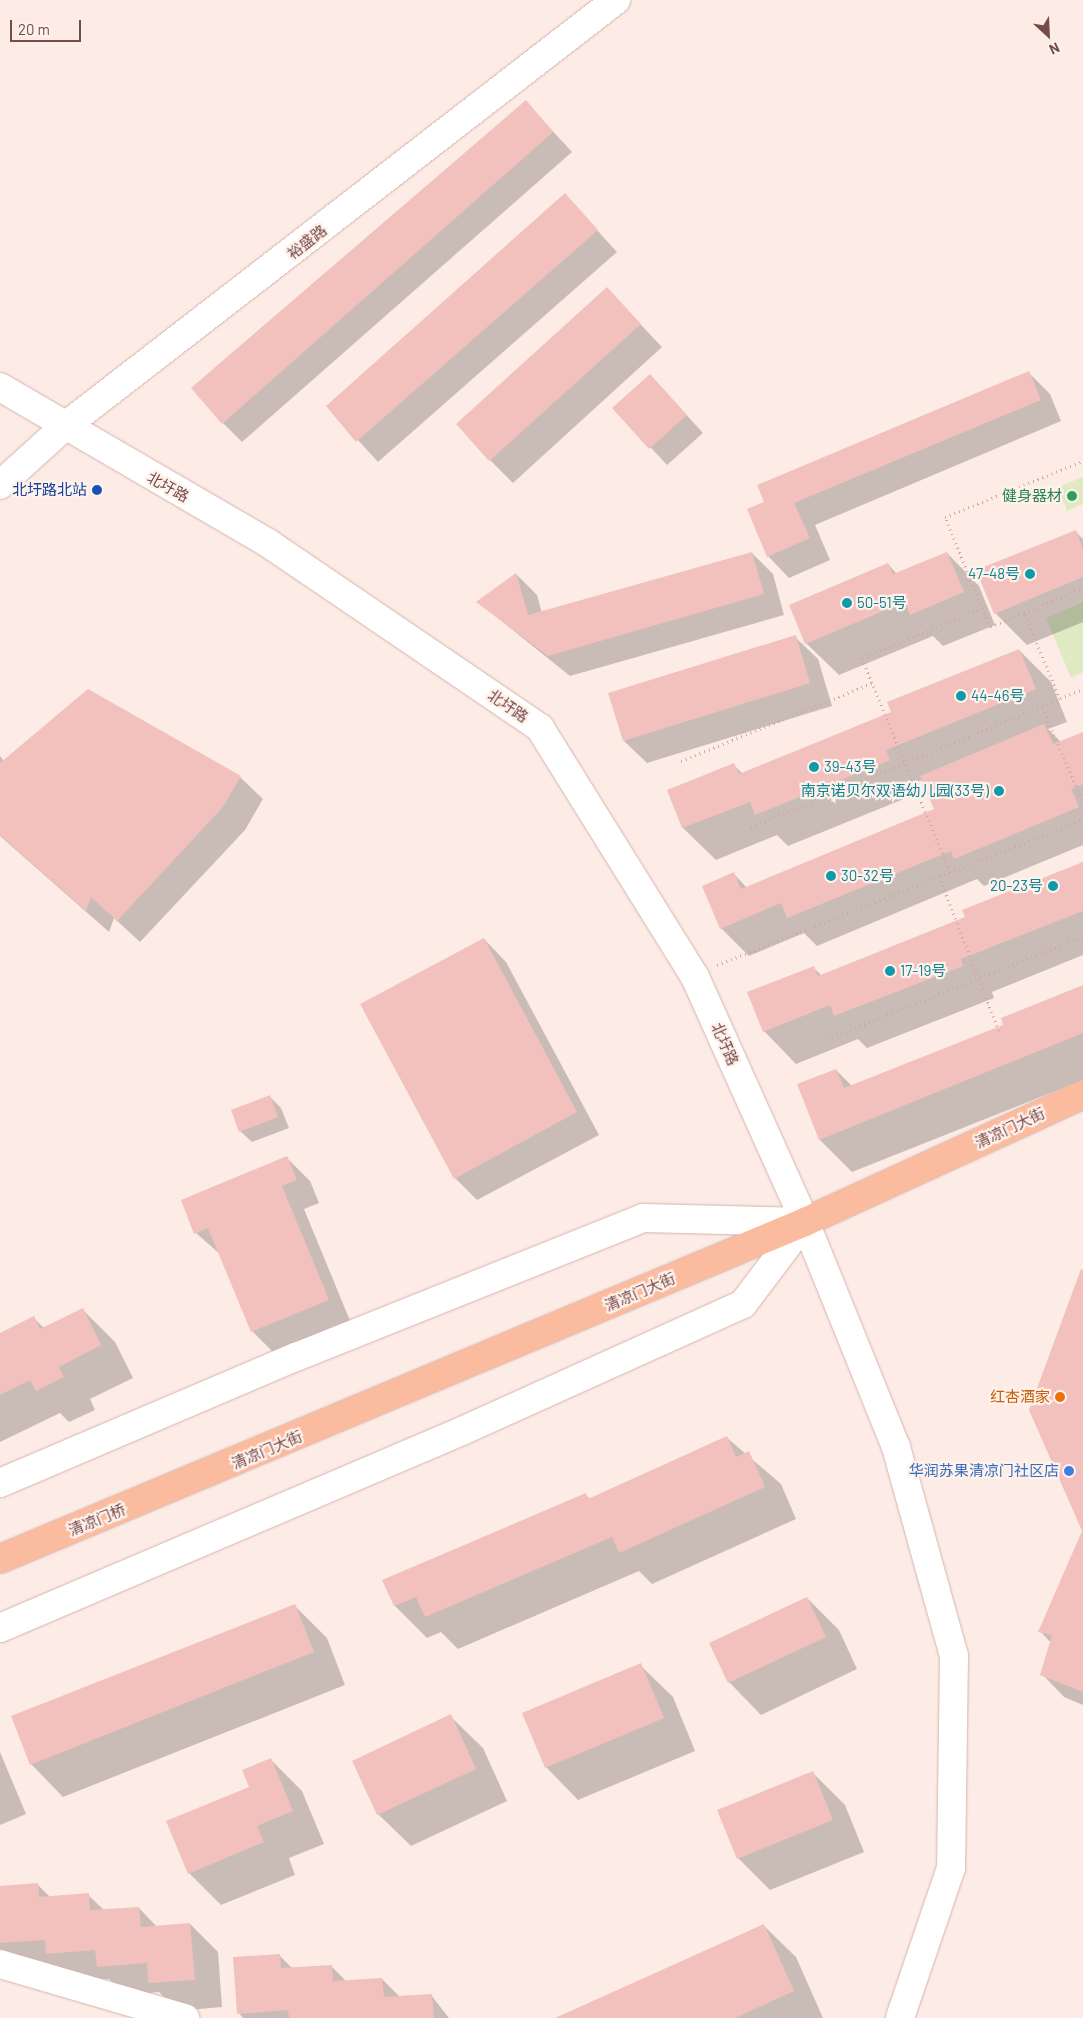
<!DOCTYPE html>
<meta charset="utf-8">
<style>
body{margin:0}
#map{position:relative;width:1083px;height:2018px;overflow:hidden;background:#fcece5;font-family:Barlow,"Noto Sans SC",sans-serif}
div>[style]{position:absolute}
.green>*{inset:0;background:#dfeac3}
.shadow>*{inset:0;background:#0003}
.building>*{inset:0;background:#f2c1bd}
.path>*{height:3px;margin-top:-1.5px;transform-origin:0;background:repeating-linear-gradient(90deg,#d7a4a0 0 1px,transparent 0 5px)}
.roads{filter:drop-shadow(0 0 1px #d6b3ad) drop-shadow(0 0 1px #d6b3ad)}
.secondary>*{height:28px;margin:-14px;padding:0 14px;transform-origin:14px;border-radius:14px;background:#fff}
.primary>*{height:28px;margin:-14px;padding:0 14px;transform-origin:14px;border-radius:14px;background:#fbbb9e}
.dots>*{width:14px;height:14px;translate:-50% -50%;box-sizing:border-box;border:2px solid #fff1ec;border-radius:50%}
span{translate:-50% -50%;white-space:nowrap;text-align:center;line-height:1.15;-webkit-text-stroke:4.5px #fff1ec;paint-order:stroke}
.street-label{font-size:15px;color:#764c4a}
.transit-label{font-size:15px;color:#164399}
.right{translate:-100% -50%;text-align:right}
.leisure-label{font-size:15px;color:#27864d}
.culture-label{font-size:15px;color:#0d838f}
.left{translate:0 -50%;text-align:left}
.food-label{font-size:15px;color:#c56008}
.shop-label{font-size:15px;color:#366cbe}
.north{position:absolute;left:1023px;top:10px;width:50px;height:50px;-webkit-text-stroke:4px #fff1ec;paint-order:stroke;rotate:155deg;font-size:14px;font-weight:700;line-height:20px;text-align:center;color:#764c4a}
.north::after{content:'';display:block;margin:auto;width:18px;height:22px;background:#764c4a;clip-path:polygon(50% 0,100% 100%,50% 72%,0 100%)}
.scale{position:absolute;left:10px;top:20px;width:71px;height:22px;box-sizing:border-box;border:2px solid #764c4a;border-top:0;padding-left:6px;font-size:15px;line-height:18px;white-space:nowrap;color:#764c4a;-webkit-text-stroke:4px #fff1ec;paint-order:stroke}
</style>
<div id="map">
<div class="green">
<i style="clip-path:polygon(1083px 477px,1083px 504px,1067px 511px,1058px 487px)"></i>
<i style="clip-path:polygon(1083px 602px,1083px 672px,1071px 678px,1046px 618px)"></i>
</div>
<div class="shadow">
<i style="clip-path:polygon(526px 102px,572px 152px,242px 442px,223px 423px)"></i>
<i style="clip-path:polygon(565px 195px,617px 252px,378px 462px,327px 406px)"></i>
<i style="clip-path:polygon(607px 289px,662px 347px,513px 483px,490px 460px)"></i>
<i style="clip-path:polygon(1028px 372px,1050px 394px,1061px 421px,815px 525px,830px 560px,789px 578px,768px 556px,749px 510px)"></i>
<i style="clip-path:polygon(650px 375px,703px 433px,667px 465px,614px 408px)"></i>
<i style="clip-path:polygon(1075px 531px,1083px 539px,1083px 622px,1027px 645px,995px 613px)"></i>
<i style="clip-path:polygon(752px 553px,773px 574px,784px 615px,570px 676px,478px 602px,516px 574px,537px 595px,542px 613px)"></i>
<i style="clip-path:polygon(947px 553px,979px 586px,995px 625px,943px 646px,933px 636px,839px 675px,806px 643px,888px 564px,897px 574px)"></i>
<i style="clip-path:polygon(795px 637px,818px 659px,832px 706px,647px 763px,624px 741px)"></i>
<i style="clip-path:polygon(1019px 650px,1051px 682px,1067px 722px,1048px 729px,1061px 742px,1083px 733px,1083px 845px,984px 886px,977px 879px,817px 946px,804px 933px,749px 956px,721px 928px,734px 874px,747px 888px,935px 810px,923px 780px,917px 782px,921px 792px,788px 846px,777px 835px,716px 860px,683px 828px,669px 790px,734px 765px,743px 774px,892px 713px)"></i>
<i style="clip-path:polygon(0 756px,4px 761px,240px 777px,263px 799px,245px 830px,140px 942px,114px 918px,109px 932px,0 836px)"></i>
<i style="clip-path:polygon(1083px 862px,1083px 955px,992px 992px,994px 998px,867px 1048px,858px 1039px,796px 1064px,764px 1031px,814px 968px,822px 976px,966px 918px)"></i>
<i style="clip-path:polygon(484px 939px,506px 962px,599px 1135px,477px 1200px,455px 1178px)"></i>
<i style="clip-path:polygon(1083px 987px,1083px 1080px,852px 1172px,820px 1140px,799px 1085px,836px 1070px,852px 1086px,1005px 1025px)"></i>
<i style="clip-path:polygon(269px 1096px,281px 1108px,289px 1128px,252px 1142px,240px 1131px)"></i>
<i style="clip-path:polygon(287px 1158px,310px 1181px,319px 1203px,304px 1209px,351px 1323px,275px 1354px,252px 1331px,221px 1255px,196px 1233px)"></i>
<i style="clip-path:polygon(82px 1309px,115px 1342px,133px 1378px,90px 1399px,95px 1410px,69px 1422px,60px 1413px,0 1442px,0 1335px,34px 1318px,44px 1328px)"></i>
<i style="clip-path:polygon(726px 1437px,781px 1484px,796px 1519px,652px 1584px,639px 1571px,458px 1649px,441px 1632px,427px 1638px,395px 1606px,384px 1580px,585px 1494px,590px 1499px)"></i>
<i style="clip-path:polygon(1083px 1531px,1083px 1705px,1064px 1697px,1042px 1674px,1051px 1643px,1040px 1631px)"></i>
<i style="clip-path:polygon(807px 1598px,839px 1630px,857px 1669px,761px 1715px,729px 1682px)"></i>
<i style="clip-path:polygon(295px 1606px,327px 1638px,345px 1685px,63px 1797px,31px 1764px)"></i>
<i style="clip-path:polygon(640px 1665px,673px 1697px,695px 1751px,578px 1800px,546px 1767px)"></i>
<i style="clip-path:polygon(450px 1716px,483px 1748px,507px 1801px,411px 1846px,378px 1814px)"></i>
<i style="clip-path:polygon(0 1752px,26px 1814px,0 1825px)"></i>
<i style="clip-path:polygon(270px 1759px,302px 1791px,324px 1844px,289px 1858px,295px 1875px,221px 1905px,189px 1873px)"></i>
<i style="clip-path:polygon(813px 1773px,845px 1805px,864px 1852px,770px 1890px,738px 1858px)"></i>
<i style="clip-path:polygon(37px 1884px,51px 1898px,88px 1895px,104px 1910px,139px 1908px,157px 1927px,190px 1924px,218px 1952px,222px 2007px,177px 2011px,159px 1992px,126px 1995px,109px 1979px,75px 1981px,0 1950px,0 1887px)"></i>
<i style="clip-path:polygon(763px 1925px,796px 1957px,823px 2018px,558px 2018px)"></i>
<i style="clip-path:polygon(279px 1955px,293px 1969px,331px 1966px,347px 1982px,382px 1979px,399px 1996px,431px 1995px,449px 2018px,243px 2018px,239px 2013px)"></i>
</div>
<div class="building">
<i style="clip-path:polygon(526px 100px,553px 132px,222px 424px,191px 388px)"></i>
<i style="clip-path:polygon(565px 193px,598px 230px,356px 442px,326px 406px)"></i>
<i style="clip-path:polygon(607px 287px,641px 324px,489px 461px,456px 424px)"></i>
<i style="clip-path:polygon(1029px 371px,1041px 400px,794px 503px,810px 538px,767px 557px,747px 509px,764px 502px,757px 485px)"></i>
<i style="clip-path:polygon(650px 374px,687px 415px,649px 449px,612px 408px)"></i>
<i style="clip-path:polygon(1076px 530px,1083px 549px,1083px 577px,994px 614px,976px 570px)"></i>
<i style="clip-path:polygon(752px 552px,764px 594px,548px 656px,476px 602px,516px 573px,528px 615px)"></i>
<i style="clip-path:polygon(947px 552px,964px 592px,910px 615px,905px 602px,805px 644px,789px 605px,888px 563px,893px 574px)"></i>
<i style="clip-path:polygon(796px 635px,810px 683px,623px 741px,608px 693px)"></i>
<i style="clip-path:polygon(1019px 649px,1036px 689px,886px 750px,890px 760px,755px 815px,750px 802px,682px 828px,667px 790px,734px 763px,739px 774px,891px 712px,887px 702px)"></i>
<i style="clip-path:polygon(88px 689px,241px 776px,223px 807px,117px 921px,91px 897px,86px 911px,0 835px,0 763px)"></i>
<i style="clip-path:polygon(1044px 724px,1053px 744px,1083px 732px,1083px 784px,1071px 789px,1079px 807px,954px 859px,951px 851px,787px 918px,781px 903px,720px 929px,702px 886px,734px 872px,741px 889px,934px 809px,920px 776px)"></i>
<i style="clip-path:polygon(1083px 862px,1083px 911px,961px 959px,963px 966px,834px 1016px,830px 1005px,763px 1032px,747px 992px,814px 966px,818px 976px,965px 917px,962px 910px)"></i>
<i style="clip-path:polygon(484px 938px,577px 1112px,454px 1179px,360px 1004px)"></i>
<i style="clip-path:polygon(1083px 985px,1083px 1033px,819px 1140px,797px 1084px,836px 1069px,844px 1088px,1003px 1025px,1001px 1018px)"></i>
<i style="clip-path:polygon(270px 1095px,278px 1117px,239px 1132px,231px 1110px)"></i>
<i style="clip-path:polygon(287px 1156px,297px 1180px,282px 1186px,329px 1300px,251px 1332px,208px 1228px,194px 1234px,181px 1200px)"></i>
<i style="clip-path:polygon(1081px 1269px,1083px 1270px,1083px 1692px,1040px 1675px,1052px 1635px,1038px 1632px,1082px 1531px,1029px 1410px)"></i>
<i style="clip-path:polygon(83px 1308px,101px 1345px,59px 1367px,64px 1377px,36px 1391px,30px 1380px,0 1395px,0 1333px,34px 1316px,40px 1329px)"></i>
<i style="clip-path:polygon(727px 1436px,736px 1457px,749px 1451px,765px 1487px,619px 1553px,612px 1537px,425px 1617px,416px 1597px,394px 1606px,382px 1580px,586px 1493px,588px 1499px)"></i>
<i style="clip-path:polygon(807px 1597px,826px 1637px,728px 1683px,709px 1643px)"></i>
<i style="clip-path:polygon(295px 1604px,314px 1652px,30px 1765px,11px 1716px)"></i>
<i style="clip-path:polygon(641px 1663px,664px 1718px,545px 1768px,522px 1713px)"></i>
<i style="clip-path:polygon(451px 1714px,476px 1769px,377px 1815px,352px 1761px)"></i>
<i style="clip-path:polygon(271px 1758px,293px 1811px,257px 1826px,264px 1842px,188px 1874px,166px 1821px,249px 1787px,242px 1770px)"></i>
<i style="clip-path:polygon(813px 1771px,833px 1820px,737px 1859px,717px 1810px)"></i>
<i style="clip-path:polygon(38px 1883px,39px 1897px,89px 1893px,90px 1910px,139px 1907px,141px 1927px,190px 1923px,195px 1980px,148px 1983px,147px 1963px,97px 1967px,95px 1950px,46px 1954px,45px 1940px,0 1943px,0 1886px)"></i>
<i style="clip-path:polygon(764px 1924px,794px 1991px,735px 2018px,555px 2018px)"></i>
<i style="clip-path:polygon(280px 1954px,281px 1968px,332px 1965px,333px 1981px,382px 1978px,384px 1997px,432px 1994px,434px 2018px,289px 2018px,288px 2010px,237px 2014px,233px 1957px)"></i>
</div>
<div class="path">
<i style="left:1024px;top:613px;width:37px;rotate:158deg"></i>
<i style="left:990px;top:627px;width:119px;rotate:-112.2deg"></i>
<i style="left:945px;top:517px;width:149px;rotate:-22.1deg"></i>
<i style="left:1060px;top:699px;width:93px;rotate:-112.7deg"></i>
<i style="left:1024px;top:613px;width:64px;rotate:-23deg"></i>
<i style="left:1042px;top:707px;width:103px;rotate:66.7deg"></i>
<i style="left:681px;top:761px;width:206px;rotate:-22.2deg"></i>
<i style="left:751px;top:827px;width:360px;rotate:-22.6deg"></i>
<i style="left:950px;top:872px;width:231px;rotate:-112.4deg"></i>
<i style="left:862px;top:658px;width:130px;rotate:-22.6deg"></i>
<i style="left:939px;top:876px;width:169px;rotate:68.9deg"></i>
<i style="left:717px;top:965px;width:394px;rotate:-21.7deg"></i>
<i style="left:827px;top:1039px;width:276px;rotate:-21.9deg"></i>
</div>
<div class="roads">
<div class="secondary">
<i style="left:0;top:387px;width:310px;rotate:30.2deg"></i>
<i style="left:268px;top:543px;width:329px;rotate:34.2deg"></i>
<i style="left:540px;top:728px;width:293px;rotate:58.1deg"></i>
<i style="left:695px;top:977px;width:269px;rotate:65.8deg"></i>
<i style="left:805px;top:1222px;width:243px;rotate:68deg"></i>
<i style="left:896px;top:1447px;width:217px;rotate:74.5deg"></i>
<i style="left:954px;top:1656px;width:212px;rotate:90.8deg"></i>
<i style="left:951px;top:1868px;width:158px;rotate:108.8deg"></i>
<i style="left:0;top:485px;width:86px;rotate:-42.2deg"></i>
<i style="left:64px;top:427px;width:698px;rotate:-37.72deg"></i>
<i style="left:0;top:1483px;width:322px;rotate:-23.1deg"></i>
<i style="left:296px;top:1357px;width:374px;rotate:-21.8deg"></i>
<i style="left:643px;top:1218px;width:162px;rotate:1.4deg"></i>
<i style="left:0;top:1628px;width:502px;rotate:-23.09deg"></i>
<i style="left:462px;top:1431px;width:308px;rotate:-24.3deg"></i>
<i style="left:743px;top:1304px;width:103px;rotate:-52.9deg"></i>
<i style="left:0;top:1964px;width:193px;rotate:16.3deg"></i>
</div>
<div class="primary">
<i style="left:0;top:1559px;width:873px;rotate:-22.72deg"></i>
<i style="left:805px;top:1222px;width:306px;rotate:-24.6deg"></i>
</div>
</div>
<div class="dots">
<i style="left:97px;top:490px;background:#1a4fb4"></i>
<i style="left:1072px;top:496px;background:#2e9e5b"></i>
<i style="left:1030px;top:574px;background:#0f9aa8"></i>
<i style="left:847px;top:603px;background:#0f9aa8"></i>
<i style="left:961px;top:696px;background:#0f9aa8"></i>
<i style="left:814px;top:767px;background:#0f9aa8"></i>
<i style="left:999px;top:791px;background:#0f9aa8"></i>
<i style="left:831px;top:876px;background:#0f9aa8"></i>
<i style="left:1053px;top:886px;background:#0f9aa8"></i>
<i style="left:890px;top:971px;background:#0f9aa8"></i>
<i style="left:1060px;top:1397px;background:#e8710a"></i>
<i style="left:1069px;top:1471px;background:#3f7fe0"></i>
</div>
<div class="street-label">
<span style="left:307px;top:242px;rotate:-38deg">裕盛路</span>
<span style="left:168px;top:487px;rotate:29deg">北圩路</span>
<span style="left:508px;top:706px;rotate:34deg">北圩路</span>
<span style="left:725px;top:1044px;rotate:66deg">北圩路</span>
<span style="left:1010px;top:1128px;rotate:-25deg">清凉门大街</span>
<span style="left:640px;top:1292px;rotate:-23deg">清凉门大街</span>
<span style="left:267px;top:1450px;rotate:-23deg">清凉门大街</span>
<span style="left:97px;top:1520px;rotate:-22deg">清凉门桥</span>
</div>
<div class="transit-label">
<span class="right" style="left:87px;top:490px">北圩路北站</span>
</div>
<div class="leisure-label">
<span class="right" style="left:1062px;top:496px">健身器材</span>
</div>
<div class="culture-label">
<span class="right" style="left:1020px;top:574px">47-48号</span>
<span class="left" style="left:857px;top:603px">50-51号</span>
<span class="left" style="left:971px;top:696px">44-46号</span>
<span class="left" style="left:824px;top:767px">39-43号</span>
<span class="right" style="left:989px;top:791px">南京诺贝尔双语幼儿园(33号)</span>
<span class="left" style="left:841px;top:876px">30-32号</span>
<span class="right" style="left:1043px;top:886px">20-23号</span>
<span class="left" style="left:900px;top:971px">17-19号</span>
</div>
<div class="food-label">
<span class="right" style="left:1050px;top:1397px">红杏酒家</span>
</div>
<div class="shop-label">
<span class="right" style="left:1059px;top:1471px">华润苏果清凉门社区店</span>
</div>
<div class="north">N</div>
<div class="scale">20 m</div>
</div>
